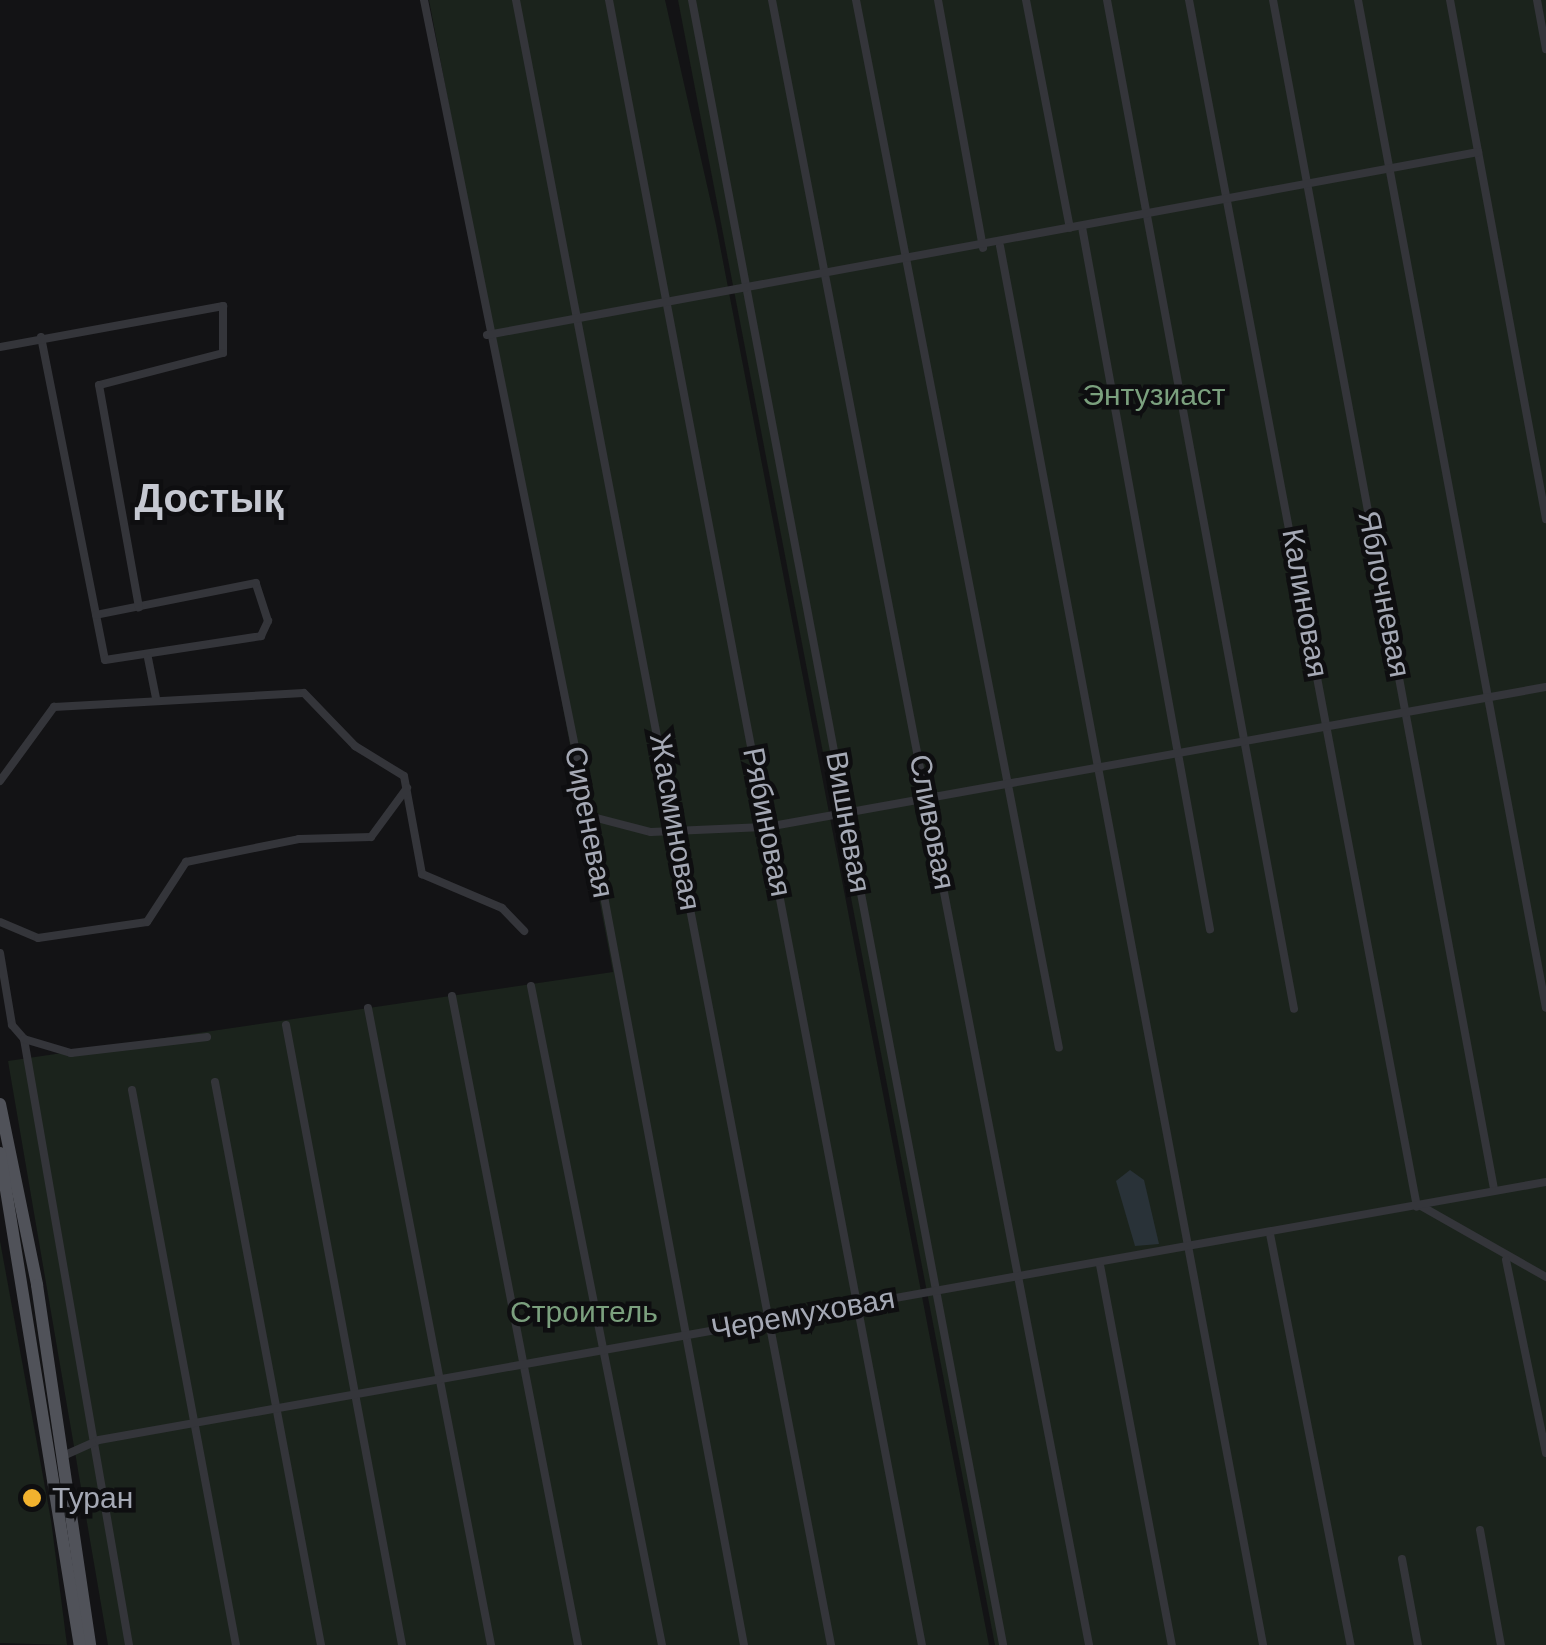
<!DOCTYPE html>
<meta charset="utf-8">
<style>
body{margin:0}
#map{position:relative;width:1546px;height:1645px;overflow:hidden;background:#131315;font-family:"DM Sans",sans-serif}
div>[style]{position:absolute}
.green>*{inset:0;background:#1b231c}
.water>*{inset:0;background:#293238}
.street>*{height:8px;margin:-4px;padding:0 4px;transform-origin:4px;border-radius:4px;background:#34353a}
.primary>*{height:12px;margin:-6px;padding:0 6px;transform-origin:6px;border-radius:6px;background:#505259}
.dots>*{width:28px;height:28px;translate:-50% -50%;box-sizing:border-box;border:5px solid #0e0e10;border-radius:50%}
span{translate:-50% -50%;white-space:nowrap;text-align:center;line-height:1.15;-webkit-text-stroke:9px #0e0e10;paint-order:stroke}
.park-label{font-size:30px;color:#7ba07e}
.street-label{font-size:30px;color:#a5a9b5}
.poi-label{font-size:30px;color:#a5a9b5}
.left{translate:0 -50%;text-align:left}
.district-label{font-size:40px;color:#c5c8d1;font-weight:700}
</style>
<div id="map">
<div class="green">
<i style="clip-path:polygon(429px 0,665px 0,716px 225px,989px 1645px,108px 1645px,8px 1061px,613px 972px)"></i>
<i style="clip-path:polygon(678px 0,1546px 0,1546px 1645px,995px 1645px)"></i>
<i style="clip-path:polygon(0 1241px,51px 1520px,67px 1645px,0 1643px)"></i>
</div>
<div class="water">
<i style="clip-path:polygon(1130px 1170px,1144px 1180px,1159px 1244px,1135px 1246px,1116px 1181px)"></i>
</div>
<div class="street">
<i style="left:424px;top:0;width:833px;rotate:78.57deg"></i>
<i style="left:589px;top:816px;width:843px;rotate:79.41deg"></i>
<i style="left:516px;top:0;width:1675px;rotate:79.16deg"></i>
<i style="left:609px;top:0;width:1675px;rotate:79.23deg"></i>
<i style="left:692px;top:0;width:1674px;rotate:79.29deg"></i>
<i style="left:772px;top:0;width:1675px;rotate:79.09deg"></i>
<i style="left:856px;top:0;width:1067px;rotate:79.04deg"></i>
<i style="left:938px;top:0;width:252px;rotate:79.7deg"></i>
<i style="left:1026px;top:0;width:232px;rotate:79.1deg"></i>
<i style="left:1107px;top:0;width:1026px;rotate:79.5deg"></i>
<i style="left:1189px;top:0;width:1228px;rotate:79.3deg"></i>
<i style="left:1273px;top:0;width:1209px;rotate:79.47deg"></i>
<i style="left:1358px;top:0;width:1025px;rotate:79.44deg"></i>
<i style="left:1450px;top:0;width:528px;rotate:79.52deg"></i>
<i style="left:1537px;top:0;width:50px;rotate:79.6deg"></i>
<i style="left:1082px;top:227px;width:714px;rotate:79.67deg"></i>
<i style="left:1000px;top:246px;width:1424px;rotate:79.35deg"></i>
<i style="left:487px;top:335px;width:1008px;rotate:-10.46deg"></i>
<i style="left:41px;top:337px;width:329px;rotate:78.8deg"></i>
<i style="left:105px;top:660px;width:158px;rotate:-8.7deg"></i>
<i style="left:261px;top:636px;width:17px;rotate:-65deg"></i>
<i style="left:268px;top:621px;width:40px;rotate:-108deg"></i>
<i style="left:256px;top:583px;width:163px;rotate:168.7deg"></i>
<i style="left:0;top:347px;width:227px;rotate:-10.4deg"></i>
<i style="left:223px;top:306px;width:47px;rotate:90deg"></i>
<i style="left:223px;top:353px;width:128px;rotate:165.5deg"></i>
<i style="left:99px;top:385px;width:226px;rotate:79.8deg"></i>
<i style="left:148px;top:658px;width:41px;rotate:78.7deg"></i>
<i style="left:0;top:781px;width:92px;rotate:-53.9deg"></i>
<i style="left:54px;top:707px;width:250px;rotate:-3.2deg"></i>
<i style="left:304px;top:693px;width:74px;rotate:46.1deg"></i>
<i style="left:355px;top:746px;width:57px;rotate:31.5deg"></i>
<i style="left:404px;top:776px;width:100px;rotate:79.6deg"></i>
<i style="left:422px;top:874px;width:87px;rotate:23deg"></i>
<i style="left:502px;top:908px;width:32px;rotate:46deg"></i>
<i style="left:589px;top:816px;width:64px;rotate:14.5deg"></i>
<i style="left:651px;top:832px;width:116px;rotate:-2.5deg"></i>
<i style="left:767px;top:827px;width:791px;rotate:-10.19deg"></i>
<i style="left:0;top:922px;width:41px;rotate:22.8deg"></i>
<i style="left:38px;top:938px;width:110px;rotate:-8.4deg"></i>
<i style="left:147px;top:922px;width:72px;rotate:-57deg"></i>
<i style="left:186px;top:862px;width:115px;rotate:-11.5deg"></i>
<i style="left:299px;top:839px;width:72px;rotate:-1.6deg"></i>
<i style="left:371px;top:837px;width:61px;rotate:-53.7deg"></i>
<i style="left:0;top:953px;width:73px;rotate:80.5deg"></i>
<i style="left:12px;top:1025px;width:18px;rotate:49deg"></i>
<i style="left:24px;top:1039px;width:615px;rotate:80.17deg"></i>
<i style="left:531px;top:986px;width:672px;rotate:78.76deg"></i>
<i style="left:452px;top:996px;width:661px;rotate:79.01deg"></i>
<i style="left:368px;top:1008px;width:649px;rotate:79.07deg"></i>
<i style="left:286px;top:1025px;width:631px;rotate:79.4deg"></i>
<i style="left:24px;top:1039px;width:49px;rotate:16.6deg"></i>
<i style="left:71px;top:1053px;width:137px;rotate:-6.7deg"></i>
<i style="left:215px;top:1082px;width:573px;rotate:79.34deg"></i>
<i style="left:132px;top:1090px;width:565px;rotate:79.39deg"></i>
<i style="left:1421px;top:1206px;width:144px;rotate:29.6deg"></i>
<i style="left:1270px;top:1234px;width:419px;rotate:78.9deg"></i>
<i style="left:1506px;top:1260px;width:197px;rotate:78.3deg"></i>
<i style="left:1100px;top:1265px;width:387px;rotate:79.3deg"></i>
<i style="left:63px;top:1456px;width:39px;rotate:-24deg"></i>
<i style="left:99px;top:1440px;width:1470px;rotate:-10.11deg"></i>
<i style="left:1480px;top:1530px;width:117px;rotate:79.7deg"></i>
<i style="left:1402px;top:1559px;width:87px;rotate:79.5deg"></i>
</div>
<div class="primary">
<i style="left:0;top:1104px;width:185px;rotate:78.4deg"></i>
<i style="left:37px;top:1285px;width:364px;rotate:81.6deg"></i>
<i style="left:0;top:1153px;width:498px;rotate:80.8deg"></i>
</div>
<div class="dots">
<i style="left:32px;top:1498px;background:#f2b22e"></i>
</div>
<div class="park-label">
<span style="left:1154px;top:395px">Энтузиаст</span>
<span style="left:584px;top:1312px">Строитель</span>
</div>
<div class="street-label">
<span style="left:1384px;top:594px;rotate:79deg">Яблочневая</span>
<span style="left:1305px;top:603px;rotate:80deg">Калиновая</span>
<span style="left:589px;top:822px;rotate:79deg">Сиреневая</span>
<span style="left:675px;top:822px;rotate:80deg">Жасминовая</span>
<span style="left:767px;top:822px;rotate:79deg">Рябиновая</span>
<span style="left:848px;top:822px;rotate:80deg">Вишневая</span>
<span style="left:932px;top:822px;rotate:79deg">Сливовая</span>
<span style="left:803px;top:1314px;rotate:-10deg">Черемуховая</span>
</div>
<div class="poi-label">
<span class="left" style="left:52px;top:1498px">Туран</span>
</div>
<div class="district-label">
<span style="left:209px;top:498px">Достық</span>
</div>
</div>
